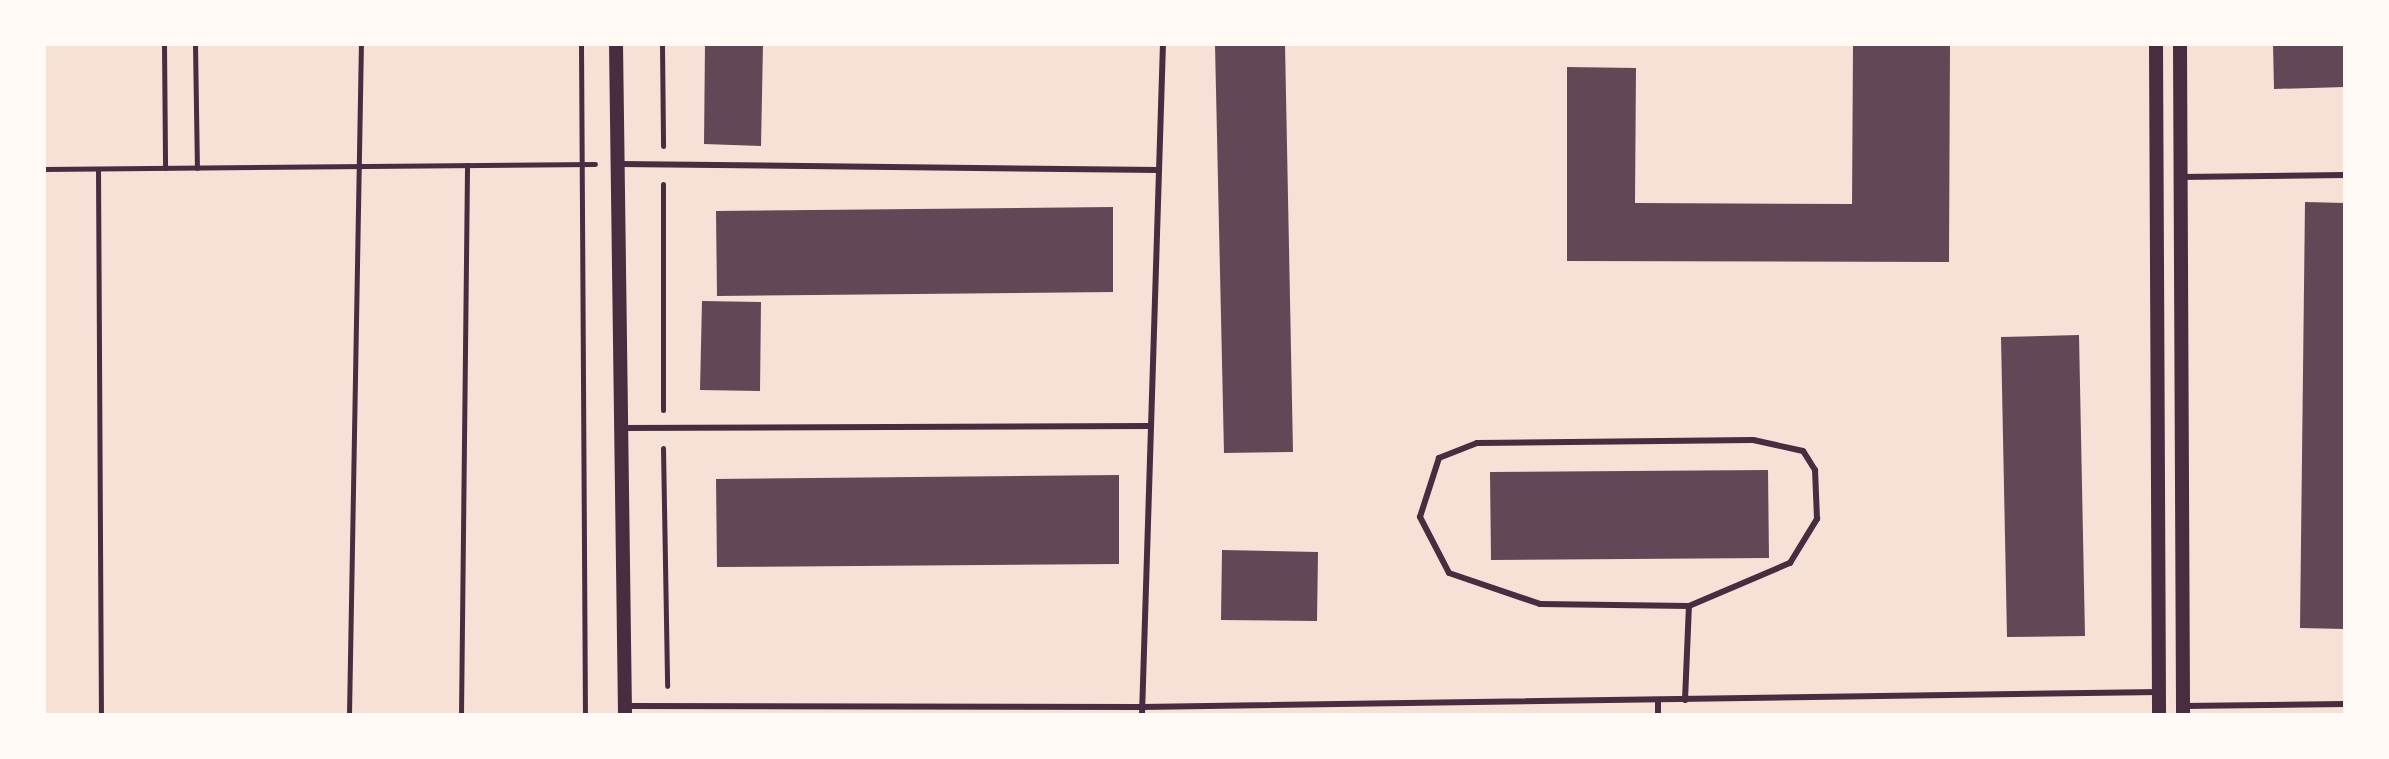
<!DOCTYPE html>
<style>
body{margin:0}
#map{position:relative;width:2389px;height:759px;overflow:hidden;background:#f7e1d7;font-family:Arial,sans-serif}
div>[style]{position:absolute}
.building>*{inset:0;background:#644757}
.path>*{height:5px;margin:-2.5px;padding:0 2.5px;transform-origin:2.5px;border-radius:2.5px;background:#4a2c40}
.service>*{height:6px;margin:-3px;padding:0 3px;transform-origin:3px;border-radius:3px;background:#4a2c40}
.tertiary>*{height:14px;margin:-7px;padding:0 7px;transform-origin:7px;border-radius:7px;background:#4a2c40}
span{translate:-50% -50%;white-space:nowrap;text-align:center;line-height:1.15;-webkit-text-stroke:8px #fffaf5;paint-order:stroke}
.frame{position:absolute;inset:0;border:46px solid #fffaf5;pointer-events:none}
</style>
<div id="map">
<div class="building">
<i style="clip-path:polygon(705px 44px,763px 44px,761px 146px,704px 144px)"></i>
<i style="clip-path:polygon(1285px 44px,1293px 452px,1224px 453px,1215px 45px)"></i>
<i style="clip-path:polygon(1853px 44px,1950px 44px,1949px 262px,1567px 261px,1567px 67px,1636px 68px,1635px 203px,1852px 204px)"></i>
<i style="clip-path:polygon(2273px 44px,2345px 44px,2345px 87px,2274px 89px)"></i>
<i style="clip-path:polygon(2305px 202px,2345px 203px,2345px 629px,2300px 628px)"></i>
<i style="clip-path:polygon(1113px 207px,1113px 292px,717px 296px,716px 211px)"></i>
<i style="clip-path:polygon(702px 301px,761px 302px,760px 391px,700px 390px)"></i>
<i style="clip-path:polygon(2079px 335px,2085px 636px,2007px 637px,2001px 337px)"></i>
<i style="clip-path:polygon(1768px 470px,1769px 558px,1491px 560px,1490px 472px)"></i>
<i style="clip-path:polygon(1119px 475px,1119px 564px,717px 567px,716px 479px)"></i>
<i style="clip-path:polygon(1222px 550px,1318px 552px,1317px 621px,1221px 620px)"></i>
</div>
<div class="path">
<i style="left:164px;top:44px;width:124px;rotate:89.5deg"></i>
<i style="left:195px;top:44px;width:124px;rotate:89.1deg"></i>
<i style="left:581px;top:44px;width:671px;rotate:89.66deg"></i>
<i style="left:662px;top:44px;width:102px;rotate:89.4deg"></i>
<i style="left:44px;top:169px;width:551px;rotate:-0.52deg"></i>
<i style="left:98px;top:169px;width:546px;rotate:89.69deg"></i>
<i style="left:663px;top:410px;width:226px;rotate:-90deg"></i>
<i style="left:663px;top:448px;width:238px;rotate:89deg"></i>
<i style="left:349px;top:715px;width:671px;rotate:-88.98deg"></i>
<i style="left:461px;top:715px;width:550px;rotate:-89.37deg"></i>
</div>
<div class="service">
<i style="left:619px;top:164px;width:540px;rotate:0.64deg"></i>
<i style="left:2180px;top:177px;width:165px;rotate:-0.7deg"></i>
<i style="left:623px;top:428px;width:528px;rotate:-0.22deg"></i>
<i style="left:1658px;top:700px;width:15px;rotate:90deg"></i>
<i style="left:1685px;top:700px;width:94px;rotate:-87.6deg"></i>
<i style="left:1689px;top:606px;width:110px;rotate:-23.1deg"></i>
<i style="left:1790px;top:563px;width:52px;rotate:-58.5deg"></i>
<i style="left:1817px;top:519px;width:49px;rotate:-92.3deg"></i>
<i style="left:1815px;top:470px;width:22px;rotate:-122deg"></i>
<i style="left:1803px;top:451px;width:51px;rotate:-167.6deg"></i>
<i style="left:1753px;top:440px;width:276px;rotate:179.4deg"></i>
<i style="left:1477px;top:443px;width:41px;rotate:158.5deg"></i>
<i style="left:1439px;top:458px;width:62px;rotate:107.9deg"></i>
<i style="left:1420px;top:517px;width:63px;rotate:62.6deg"></i>
<i style="left:1449px;top:573px;width:96px;rotate:18.8deg"></i>
<i style="left:1540px;top:604px;width:149px;rotate:0.8deg"></i>
<i style="left:627px;top:706px;width:515px;rotate:0.11deg"></i>
<i style="left:1142px;top:707px;width:1017px;rotate:-0.85deg"></i>
<i style="left:2183px;top:706px;width:162px;rotate:-0.7deg"></i>
<i style="left:1142px;top:715px;width:671px;rotate:-88.21deg"></i>
</div>
<div class="tertiary">
<i style="left:616px;top:44px;width:671px;rotate:89.23deg"></i>
<i style="left:2156px;top:44px;width:671px;rotate:89.74deg"></i>
<i style="left:2180px;top:44px;width:671px;rotate:89.74deg"></i>
</div>
<div class="frame"></div>
</div>
